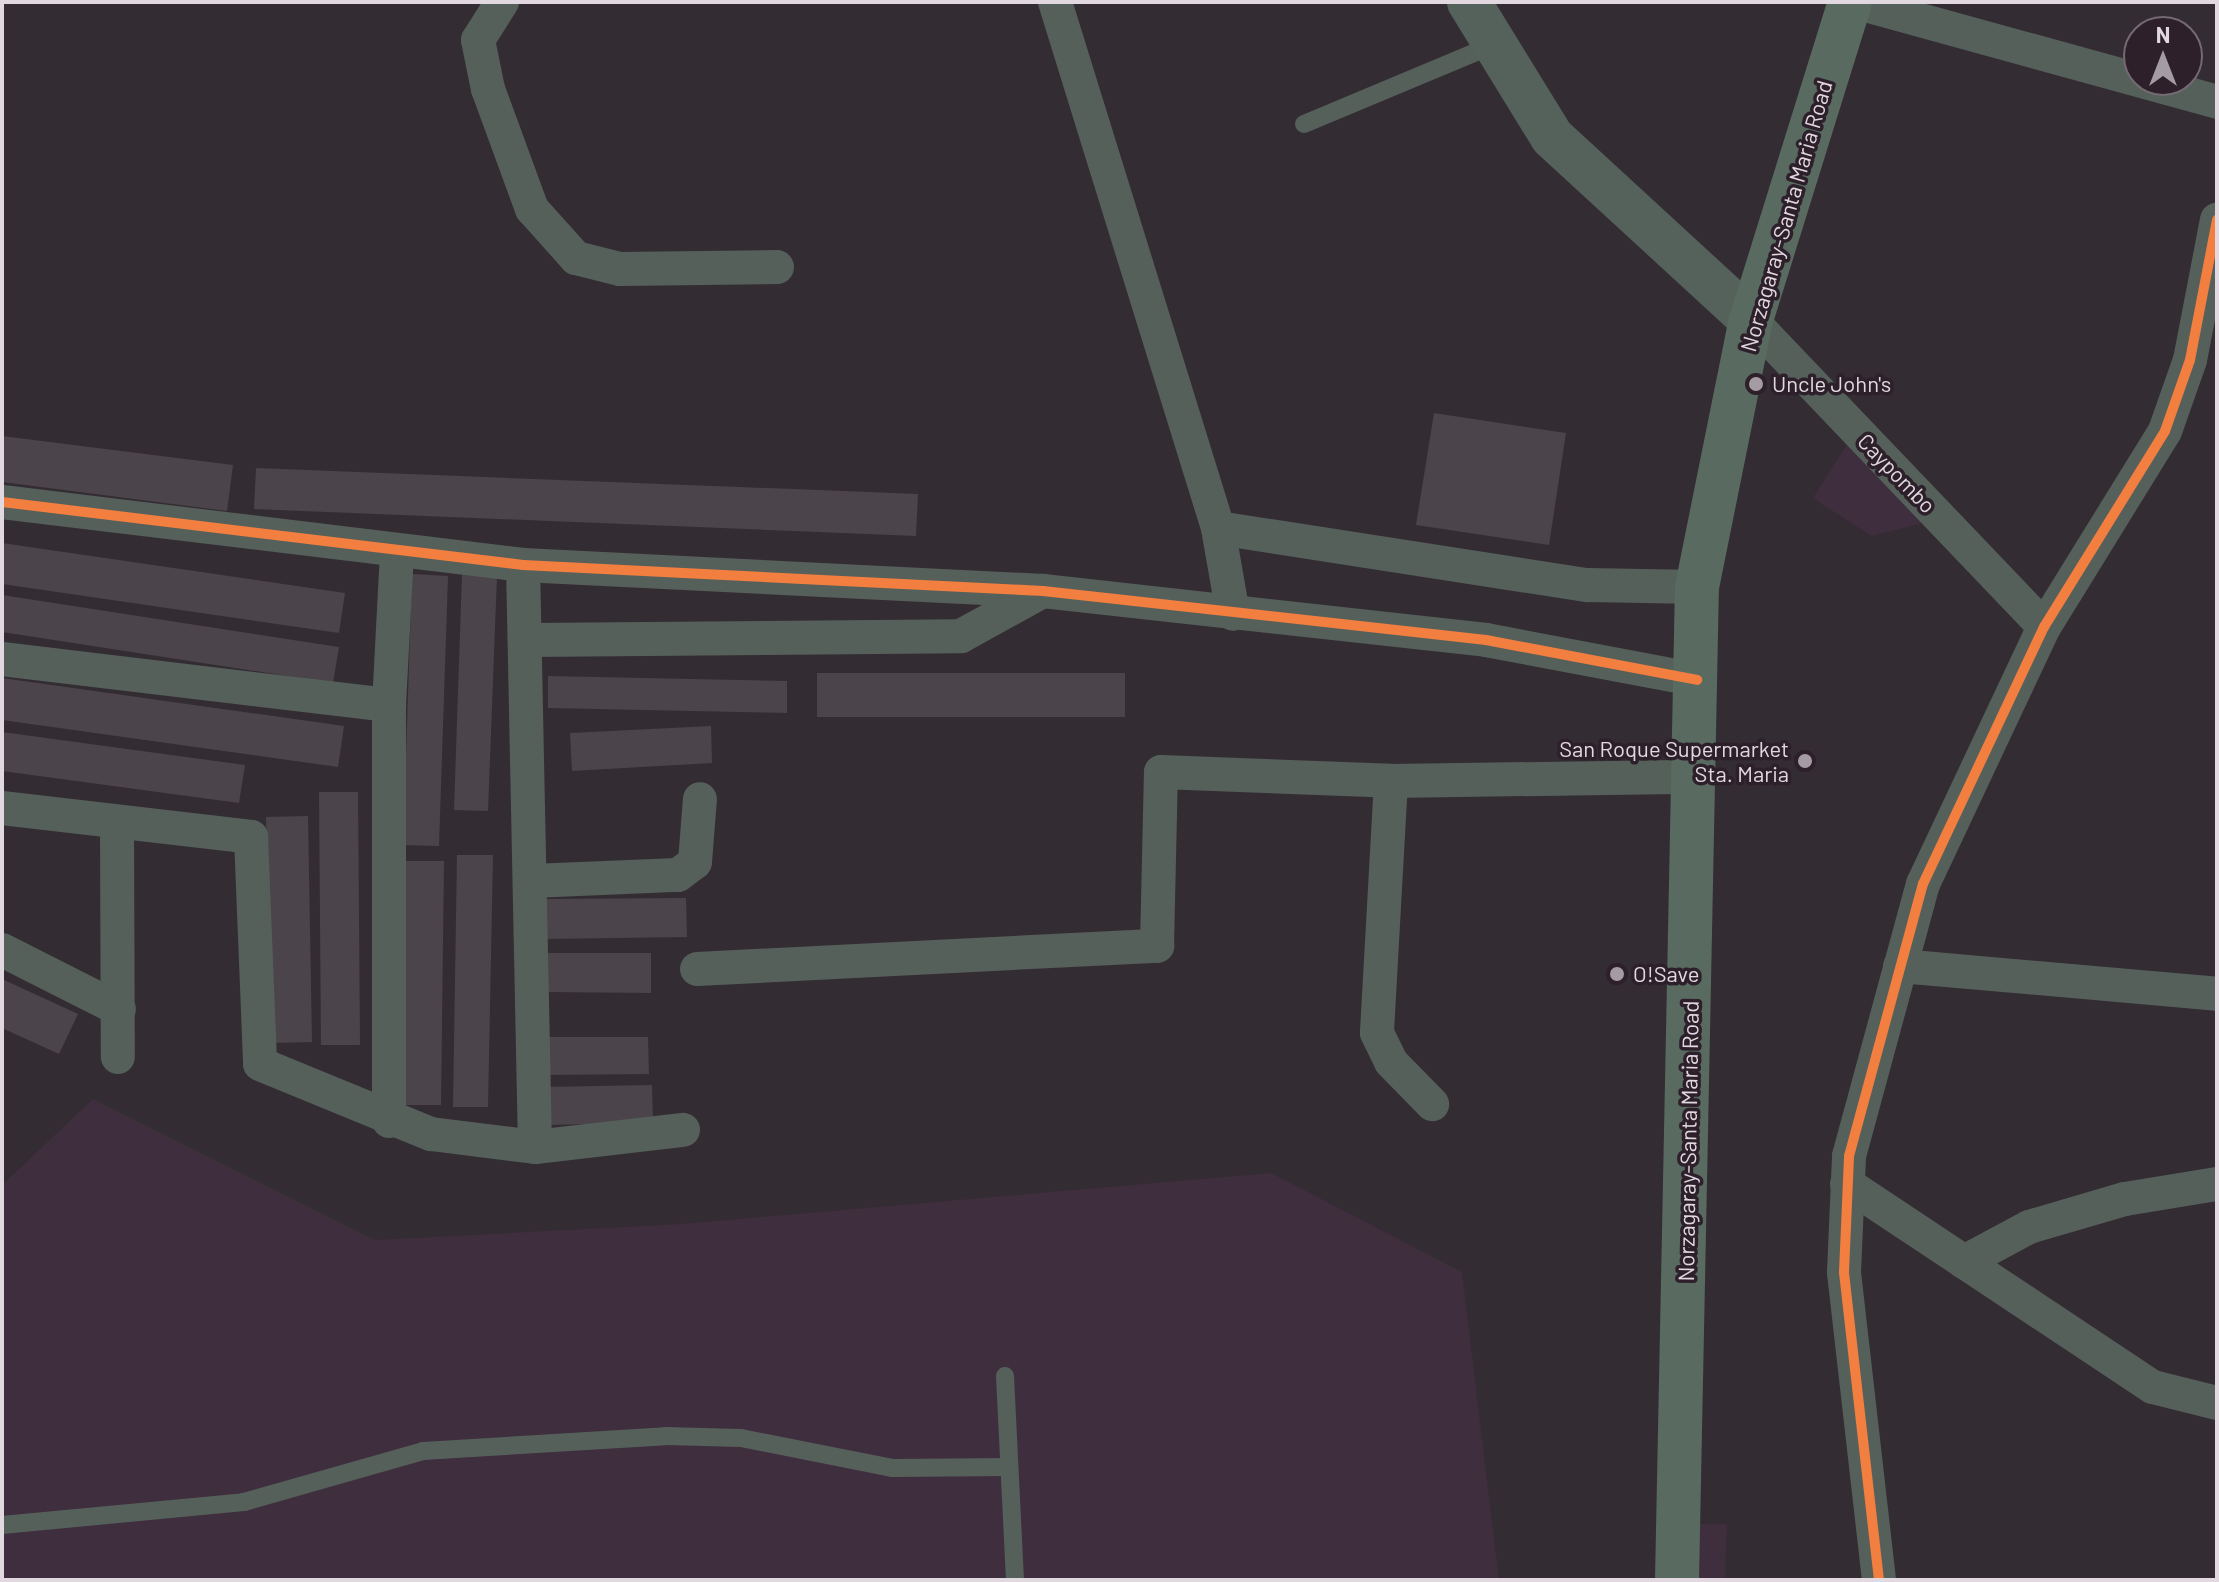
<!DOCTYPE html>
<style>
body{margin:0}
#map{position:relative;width:2219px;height:1582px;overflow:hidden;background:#342c33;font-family:Barlow,sans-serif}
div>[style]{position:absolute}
.built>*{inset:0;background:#3f2e3d}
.building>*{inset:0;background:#4b444a}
.lane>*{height:18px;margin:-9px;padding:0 9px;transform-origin:9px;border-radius:9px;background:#55605a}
.street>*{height:34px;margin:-17px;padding:0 17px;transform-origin:17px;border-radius:17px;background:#55605a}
.secondary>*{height:44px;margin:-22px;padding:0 22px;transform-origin:22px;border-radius:22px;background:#55625b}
.primary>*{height:44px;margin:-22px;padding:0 22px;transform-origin:22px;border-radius:22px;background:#596a61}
.cycleway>*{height:10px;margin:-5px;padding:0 5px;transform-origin:5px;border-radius:5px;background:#f27e40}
.dots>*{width:22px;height:22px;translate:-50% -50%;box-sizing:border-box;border:4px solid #2d202b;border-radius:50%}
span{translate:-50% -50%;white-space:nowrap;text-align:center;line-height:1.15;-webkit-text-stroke:7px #2d202b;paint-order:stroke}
.street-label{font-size:22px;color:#e2d9e0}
.poi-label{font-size:22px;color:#e2d9e0}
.left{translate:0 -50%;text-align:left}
.right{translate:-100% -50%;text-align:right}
.frame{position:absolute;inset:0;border:4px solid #e2d9e0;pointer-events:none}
.north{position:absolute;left:2123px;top:16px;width:80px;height:80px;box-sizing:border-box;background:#2d202b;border:2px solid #756a73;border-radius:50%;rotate:0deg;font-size:22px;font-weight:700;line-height:32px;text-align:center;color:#e2d9e0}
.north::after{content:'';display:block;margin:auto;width:28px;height:36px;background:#a59ca3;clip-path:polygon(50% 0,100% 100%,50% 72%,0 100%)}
</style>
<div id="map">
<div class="built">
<i style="clip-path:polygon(1849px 441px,1944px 518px,1871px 536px,1813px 498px)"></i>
<i style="clip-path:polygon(93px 1099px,375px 1240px,681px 1224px,1271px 1173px,1462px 1272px,1499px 1580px,2px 1580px,2px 1185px)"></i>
<i style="clip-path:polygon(1689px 1524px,1727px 1524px,1725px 1580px,1688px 1580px)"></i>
</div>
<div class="building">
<i style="clip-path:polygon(1434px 413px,1566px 433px,1549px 545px,1416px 525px)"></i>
<i style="clip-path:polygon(2px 436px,233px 465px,227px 511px,2px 482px)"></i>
<i style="clip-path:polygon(256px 468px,918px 494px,916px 536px,254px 509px)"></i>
<i style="clip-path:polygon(2px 543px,345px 593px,339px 633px,2px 584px)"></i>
<i style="clip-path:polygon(412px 574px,448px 576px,439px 846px,403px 845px)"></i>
<i style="clip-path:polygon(462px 574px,497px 576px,488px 811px,454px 810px)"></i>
<i style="clip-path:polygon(2px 595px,339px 647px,333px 683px,2px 632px)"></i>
<i style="clip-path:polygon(817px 673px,1125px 673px,1125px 717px,817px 717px)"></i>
<i style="clip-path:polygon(548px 676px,787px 681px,787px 713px,548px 708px)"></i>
<i style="clip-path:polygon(2px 678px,344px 726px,338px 767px,2px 720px)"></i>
<i style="clip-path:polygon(711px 726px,712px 763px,572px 771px,570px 733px)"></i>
<i style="clip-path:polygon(2px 732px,245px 765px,239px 803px,2px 771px)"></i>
<i style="clip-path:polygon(319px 792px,358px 792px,360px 1045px,321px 1045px)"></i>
<i style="clip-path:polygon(308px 816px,312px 1042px,271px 1043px,266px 817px)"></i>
<i style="clip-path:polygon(457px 855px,493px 855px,488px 1107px,453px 1107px)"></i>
<i style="clip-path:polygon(402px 861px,444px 861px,441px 1105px,400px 1105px)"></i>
<i style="clip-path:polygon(686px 898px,687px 937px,545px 939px,545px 899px)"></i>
<i style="clip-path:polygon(546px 953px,651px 953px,651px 993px,545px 992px)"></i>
<i style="clip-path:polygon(2px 979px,78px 1014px,59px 1054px,2px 1028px)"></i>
<i style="clip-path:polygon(544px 1037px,648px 1037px,649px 1074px,544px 1075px)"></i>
<i style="clip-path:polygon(652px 1085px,653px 1123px,544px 1125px,544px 1087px)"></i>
</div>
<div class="lane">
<i style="left:1304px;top:124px;width:207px;rotate:-22.7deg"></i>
<i style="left:1005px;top:1376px;width:204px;rotate:87.2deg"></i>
<i style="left:2px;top:1525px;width:243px;rotate:-5.4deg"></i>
<i style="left:244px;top:1502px;width:186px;rotate:-15.9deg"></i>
<i style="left:423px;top:1451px;width:243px;rotate:-3.5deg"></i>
<i style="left:666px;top:1436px;width:75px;rotate:1.5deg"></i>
<i style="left:741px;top:1438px;width:155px;rotate:11.2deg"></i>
<i style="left:893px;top:1468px;width:116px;rotate:-0.5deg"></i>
</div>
<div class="street">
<i style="left:502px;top:2px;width:45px;rotate:122.3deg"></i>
<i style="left:478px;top:40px;width:50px;rotate:78.5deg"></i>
<i style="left:488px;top:89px;width:128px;rotate:69.9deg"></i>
<i style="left:532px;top:209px;width:66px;rotate:48.1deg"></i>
<i style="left:576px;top:258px;width:45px;rotate:14deg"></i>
<i style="left:620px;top:269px;width:157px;rotate:-0.7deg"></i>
<i style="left:1055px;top:2px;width:551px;rotate:72.78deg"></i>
<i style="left:1218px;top:528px;width:87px;rotate:80.1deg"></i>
<i style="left:1855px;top:2px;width:376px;rotate:15.4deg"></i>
<i style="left:1751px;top:320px;width:424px;rotate:46.3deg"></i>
<i style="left:2px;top:502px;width:525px;rotate:6.89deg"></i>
<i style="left:523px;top:565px;width:521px;rotate:2.86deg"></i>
<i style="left:1043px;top:591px;width:446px;rotate:6.3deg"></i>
<i style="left:1486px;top:640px;width:215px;rotate:10.7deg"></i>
<i style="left:1218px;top:528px;width:374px;rotate:8.8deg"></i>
<i style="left:1588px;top:585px;width:109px;rotate:1.1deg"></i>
<i style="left:523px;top:565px;width:582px;rotate:88.82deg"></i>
<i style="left:529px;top:640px;width:432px;rotate:-0.5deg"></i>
<i style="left:961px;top:636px;width:94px;rotate:-28.8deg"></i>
<i style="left:2px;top:659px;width:390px;rotate:6.8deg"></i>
<i style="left:1391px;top:781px;width:252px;rotate:93.2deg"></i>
<i style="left:1377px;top:1033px;width:32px;rotate:64deg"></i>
<i style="left:1391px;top:1062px;width:59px;rotate:45.7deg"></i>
<i style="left:2px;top:808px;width:251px;rotate:6.6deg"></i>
<i style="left:251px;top:837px;width:227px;rotate:87.7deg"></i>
<i style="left:260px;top:1064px;width:185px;rotate:22.3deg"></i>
<i style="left:431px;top:1134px;width:105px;rotate:7.1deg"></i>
<i style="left:535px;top:1147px;width:149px;rotate:-6.6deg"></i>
<i style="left:117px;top:824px;width:233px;rotate:89.8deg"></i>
<i style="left:532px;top:881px;width:146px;rotate:-2.4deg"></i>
<i style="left:678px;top:875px;width:21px;rotate:-37deg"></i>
<i style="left:695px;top:862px;width:63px;rotate:-85.5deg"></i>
<i style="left:2px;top:950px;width:131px;rotate:26.8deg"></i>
<i style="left:1900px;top:966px;width:318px;rotate:5deg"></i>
<i style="left:697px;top:969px;width:461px;rotate:-2.9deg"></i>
<i style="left:1157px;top:946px;width:174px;rotate:-88.7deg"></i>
<i style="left:1161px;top:772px;width:230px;rotate:2.2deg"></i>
<i style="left:1391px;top:781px;width:305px;rotate:-0.8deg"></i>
<i style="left:389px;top:1121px;width:416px;rotate:-90deg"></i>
<i style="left:389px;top:705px;width:154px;rotate:-87deg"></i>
<i style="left:1847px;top:1184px;width:367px;rotate:33.6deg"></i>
<i style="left:2153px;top:1387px;width:66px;rotate:14deg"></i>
<i style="left:1964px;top:1262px;width:74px;rotate:-28.3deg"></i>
<i style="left:2029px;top:1227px;width:100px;rotate:-16.3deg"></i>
<i style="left:2125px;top:1199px;width:93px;rotate:-9.3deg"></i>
<i style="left:1879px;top:1580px;width:310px;rotate:-96.5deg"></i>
<i style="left:1844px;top:1272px;width:116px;rotate:-87.5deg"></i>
<i style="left:1849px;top:1156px;width:282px;rotate:-74.8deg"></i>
<i style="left:1923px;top:884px;width:284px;rotate:-64.8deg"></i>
<i style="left:2044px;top:627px;width:230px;rotate:-58.3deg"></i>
<i style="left:2165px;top:431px;width:75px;rotate:-70.6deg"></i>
<i style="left:2190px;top:360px;width:143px;rotate:-79.1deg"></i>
</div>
<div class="secondary">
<i style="left:1469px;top:2px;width:158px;rotate:58.4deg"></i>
<i style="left:1552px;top:137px;width:270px;rotate:42.6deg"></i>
</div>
<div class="primary">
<i style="left:1677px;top:1580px;width:993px;rotate:-88.85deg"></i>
<i style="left:1697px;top:587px;width:272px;rotate:-78.6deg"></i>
<i style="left:1751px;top:320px;width:333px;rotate:-72.7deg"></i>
</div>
<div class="cycleway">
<i style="left:2px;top:502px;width:525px;rotate:6.89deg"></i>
<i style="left:523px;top:565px;width:521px;rotate:2.86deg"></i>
<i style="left:1043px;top:591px;width:446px;rotate:6.3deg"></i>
<i style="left:1486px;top:640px;width:215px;rotate:10.7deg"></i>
<i style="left:1879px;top:1580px;width:310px;rotate:-96.5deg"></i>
<i style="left:1844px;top:1272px;width:116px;rotate:-87.5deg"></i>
<i style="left:1849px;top:1156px;width:282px;rotate:-74.8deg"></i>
<i style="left:1923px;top:884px;width:284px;rotate:-64.8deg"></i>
<i style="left:2044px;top:627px;width:230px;rotate:-58.3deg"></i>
<i style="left:2165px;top:431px;width:75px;rotate:-70.6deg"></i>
<i style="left:2190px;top:360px;width:143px;rotate:-79.1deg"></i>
</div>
<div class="dots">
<i style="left:1756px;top:384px;background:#a59ca3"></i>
<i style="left:1805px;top:761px;background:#a59ca3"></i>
<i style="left:1617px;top:974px;background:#a59ca3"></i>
</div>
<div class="street-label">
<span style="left:1786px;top:216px;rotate:-74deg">Norzagaray-Santa Maria Road</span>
<span style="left:1897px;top:473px;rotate:46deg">Caypombo</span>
<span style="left:1688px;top:1141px;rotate:-89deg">Norzagaray-Santa Maria Road</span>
</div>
<div class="poi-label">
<span class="left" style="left:1772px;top:384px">Uncle John's</span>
<span class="right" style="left:1789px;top:761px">San Roque Supermarket<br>Sta. Maria</span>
<span class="left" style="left:1633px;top:974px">O!Save</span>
</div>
<div class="frame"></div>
<div class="north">N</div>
</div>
